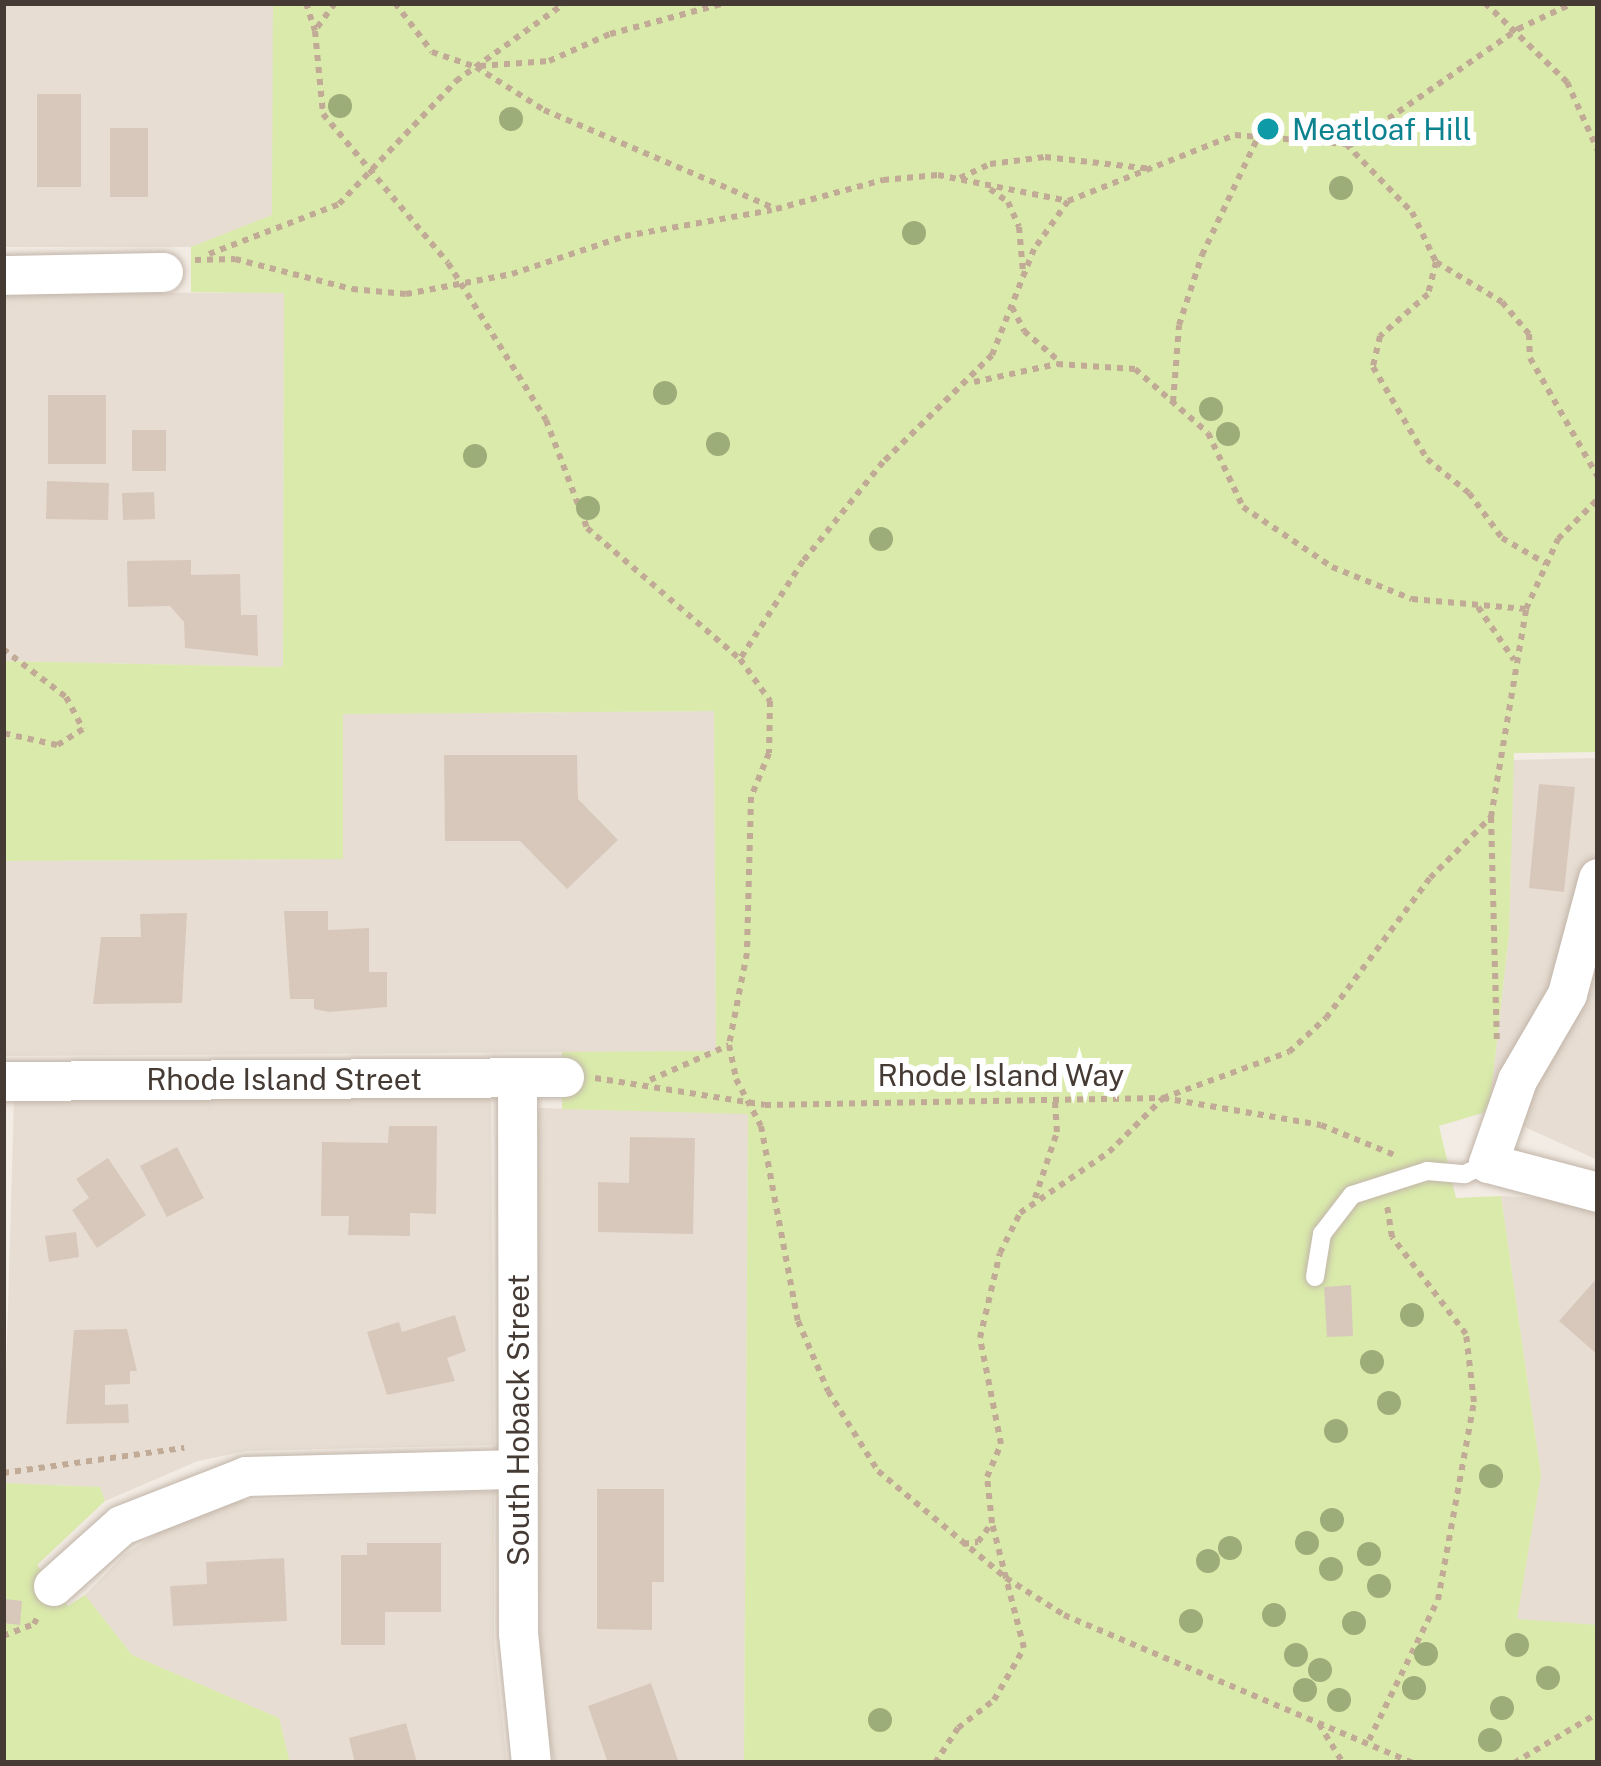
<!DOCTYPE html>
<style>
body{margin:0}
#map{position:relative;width:1601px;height:1766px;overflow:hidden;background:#f3ece4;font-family:"Public Sans",sans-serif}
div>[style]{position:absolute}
.residential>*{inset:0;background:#e7ddd2}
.green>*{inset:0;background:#d9eaaa}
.building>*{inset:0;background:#d8c8bc}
.path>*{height:6px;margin-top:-3px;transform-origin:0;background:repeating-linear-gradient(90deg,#c1ab97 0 6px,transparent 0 12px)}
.roads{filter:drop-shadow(0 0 3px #c2b5a9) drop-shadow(0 0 3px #c2b5a9)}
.service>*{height:18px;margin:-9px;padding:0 9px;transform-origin:9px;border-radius:9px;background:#fff}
.minor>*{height:39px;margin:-19.5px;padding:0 19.5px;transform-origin:19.5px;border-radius:19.5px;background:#fff}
.trees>*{width:24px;height:24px;margin:-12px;border-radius:50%;background:#9cad7a}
.dots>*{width:33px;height:33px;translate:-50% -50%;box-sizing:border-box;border:6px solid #fff;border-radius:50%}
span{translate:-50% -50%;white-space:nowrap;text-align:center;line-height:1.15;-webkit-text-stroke:12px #fff;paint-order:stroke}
.culture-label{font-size:30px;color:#0d838f}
.left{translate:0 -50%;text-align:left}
.street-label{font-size:30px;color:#453b34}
.frame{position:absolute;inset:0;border:6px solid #453b34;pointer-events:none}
</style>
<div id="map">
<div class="residential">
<i style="clip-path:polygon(3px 3px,273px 3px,273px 215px,191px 247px,3px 247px)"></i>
<i style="clip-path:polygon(284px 292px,283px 667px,3px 661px,3px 294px)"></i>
<i style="clip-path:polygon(714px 711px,716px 1051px,4px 1056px,3px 861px,343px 859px,343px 714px)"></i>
<i style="clip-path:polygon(1598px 758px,1598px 1160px,1489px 1111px,1509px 934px,1513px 760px)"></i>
<i style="clip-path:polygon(491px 1097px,494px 1445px,246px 1451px,198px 1461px,105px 1501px,99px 1487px,3px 1483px,14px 1099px)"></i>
<i style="clip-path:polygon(536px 1108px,748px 1113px,744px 1763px,554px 1763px,540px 1690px)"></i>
<i style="clip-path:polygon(1501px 1196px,1598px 1201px,1598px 1625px,1516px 1620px,1541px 1475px)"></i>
<i style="clip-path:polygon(494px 1491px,494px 1642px,507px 1763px,290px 1763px,279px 1718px,132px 1655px,85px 1595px,125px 1554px,176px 1521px,235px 1501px)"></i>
</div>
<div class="green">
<i style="clip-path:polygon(273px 3px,1598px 3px,1598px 752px,1514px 753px,1509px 934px,1489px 1111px,1439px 1126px,1456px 1198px,1501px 1196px,1541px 1475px,1517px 1619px,1598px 1625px,1598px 1763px,744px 1763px,748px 1114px,562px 1109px,562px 1052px,716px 1051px,714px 711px,343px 714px,343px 859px,3px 861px,3px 661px,283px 667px,284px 293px,191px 292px,191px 247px,272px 215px)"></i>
<i style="clip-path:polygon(3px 1483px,100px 1487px,105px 1501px,37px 1565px,68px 1606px,85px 1595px,132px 1655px,279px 1718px,290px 1763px,3px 1763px)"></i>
</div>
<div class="building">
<i style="clip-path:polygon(37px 94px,81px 94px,81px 187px,37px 187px)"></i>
<i style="clip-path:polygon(110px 128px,148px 128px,148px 197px,110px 197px)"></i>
<i style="clip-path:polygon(48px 395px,106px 395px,106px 464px,48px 464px)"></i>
<i style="clip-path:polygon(132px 430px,166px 430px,166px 471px,132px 471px)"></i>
<i style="clip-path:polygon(47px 481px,109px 483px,108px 520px,46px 519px)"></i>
<i style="clip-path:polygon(154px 492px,155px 519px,123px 520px,122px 493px)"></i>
<i style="clip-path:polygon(191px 560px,191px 575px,240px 574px,241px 615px,257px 615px,258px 656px,185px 648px,184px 622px,170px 606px,128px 607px,127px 561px)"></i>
<i style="clip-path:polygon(444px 755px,577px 755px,578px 799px,618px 840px,567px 889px,520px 841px,445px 841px)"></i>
<i style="clip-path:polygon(1539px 784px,1575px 787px,1564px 892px,1529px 888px)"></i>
<i style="clip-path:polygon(284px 911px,328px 911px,328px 930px,369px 928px,369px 972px,387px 972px,387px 1007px,329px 1012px,314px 1009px,314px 999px,290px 999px)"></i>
<i style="clip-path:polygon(187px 913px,182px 1003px,93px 1004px,101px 937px,141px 937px,140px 914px)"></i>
<i style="clip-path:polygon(389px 1126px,437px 1126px,436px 1214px,410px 1213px,410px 1236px,348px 1235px,349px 1216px,321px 1216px,322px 1142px,388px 1143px)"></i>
<i style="clip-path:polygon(630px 1137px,695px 1138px,693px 1234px,598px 1232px,598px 1182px,629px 1183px)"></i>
<i style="clip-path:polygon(177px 1147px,204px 1198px,167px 1217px,140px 1166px)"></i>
<i style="clip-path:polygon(108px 1158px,146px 1215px,97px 1248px,72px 1210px,89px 1198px,76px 1179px)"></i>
<i style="clip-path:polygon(76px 1232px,79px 1257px,49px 1262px,45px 1236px)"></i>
<i style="clip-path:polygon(1598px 1277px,1598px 1355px,1559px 1321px)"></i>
<i style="clip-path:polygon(1351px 1285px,1353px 1336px,1327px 1337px,1324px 1287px)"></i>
<i style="clip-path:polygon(455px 1315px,466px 1351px,447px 1358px,455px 1381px,387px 1395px,367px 1332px,399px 1322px,402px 1332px)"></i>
<i style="clip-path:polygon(127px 1329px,137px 1371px,130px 1371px,130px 1384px,105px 1385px,105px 1405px,128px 1404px,129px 1423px,66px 1424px,74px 1330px)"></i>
<i style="clip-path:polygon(597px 1489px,664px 1489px,664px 1582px,652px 1582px,652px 1630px,597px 1629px)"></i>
<i style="clip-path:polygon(367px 1543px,441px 1543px,441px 1612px,385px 1612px,385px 1645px,341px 1645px,341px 1555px,367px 1555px)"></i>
<i style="clip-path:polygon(284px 1558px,287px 1621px,173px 1626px,170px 1586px,207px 1584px,206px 1562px)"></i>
<i style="clip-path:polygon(5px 1599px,22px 1601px,20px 1625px,3px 1623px)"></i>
<i style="clip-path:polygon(651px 1683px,679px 1763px,608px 1763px,588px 1706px)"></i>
<i style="clip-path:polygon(406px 1723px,417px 1763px,355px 1763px,349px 1738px)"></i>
</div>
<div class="path">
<i style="left:306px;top:3px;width:29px;rotate:72deg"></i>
<i style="left:335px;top:3px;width:34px;rotate:126deg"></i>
<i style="left:315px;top:31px;width:83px;rotate:84.5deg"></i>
<i style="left:323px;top:114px;width:194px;rotate:50deg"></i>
<i style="left:448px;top:263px;width:185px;rotate:58deg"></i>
<i style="left:546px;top:420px;width:116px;rotate:69.2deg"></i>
<i style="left:587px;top:528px;width:201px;rotate:40.6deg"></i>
<i style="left:395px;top:3px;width:61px;rotate:52.9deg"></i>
<i style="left:432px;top:52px;width:46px;rotate:18.8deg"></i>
<i style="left:476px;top:67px;width:80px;rotate:32.3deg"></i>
<i style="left:544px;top:110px;width:252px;rotate:23.1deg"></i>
<i style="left:776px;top:209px;width:111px;rotate:-15.2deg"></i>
<i style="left:883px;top:180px;width:55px;rotate:-5.2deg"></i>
<i style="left:938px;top:175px;width:133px;rotate:11.3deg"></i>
<i style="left:1068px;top:201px;width:59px;rotate:125.3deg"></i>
<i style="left:1034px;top:249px;width:114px;rotate:111.6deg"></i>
<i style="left:992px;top:355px;width:153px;rotate:135.5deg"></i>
<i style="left:883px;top:462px;width:127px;rotate:128.9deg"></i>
<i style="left:803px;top:561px;width:117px;rotate:122.7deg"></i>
<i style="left:740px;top:659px;width:52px;rotate:54.5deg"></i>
<i style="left:770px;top:701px;width:52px;rotate:91.1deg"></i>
<i style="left:769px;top:753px;width:48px;rotate:112.2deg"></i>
<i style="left:751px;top:797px;width:156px;rotate:91.5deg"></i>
<i style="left:747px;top:953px;width:94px;rotate:101.1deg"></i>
<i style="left:729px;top:1045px;width:35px;rotate:78deg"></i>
<i style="left:736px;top:1079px;width:53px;rotate:62deg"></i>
<i style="left:761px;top:1126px;width:198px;rotate:79.3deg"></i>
<i style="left:798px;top:1321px;width:76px;rotate:66.8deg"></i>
<i style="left:828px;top:1391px;width:94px;rotate:58deg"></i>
<i style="left:878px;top:1471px;width:167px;rotate:39.9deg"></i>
<i style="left:1006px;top:1578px;width:69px;rotate:32.5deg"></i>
<i style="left:1064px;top:1615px;width:379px;rotate:23deg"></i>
<i style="left:1485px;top:3px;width:114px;rotate:43.9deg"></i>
<i style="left:1567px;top:82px;width:76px;rotate:65.8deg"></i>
<i style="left:480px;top:66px;width:69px;rotate:-4.1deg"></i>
<i style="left:549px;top:61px;width:67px;rotate:-23.9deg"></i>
<i style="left:610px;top:34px;width:119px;rotate:-15.1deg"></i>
<i style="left:1349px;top:146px;width:206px;rotate:-34.7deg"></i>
<i style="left:1518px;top:29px;width:61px;rotate:-25.3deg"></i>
<i style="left:960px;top:178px;width:33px;rotate:-25deg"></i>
<i style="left:990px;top:164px;width:55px;rotate:-7.3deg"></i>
<i style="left:1045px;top:157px;width:108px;rotate:6.4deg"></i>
<i style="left:990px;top:189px;width:22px;rotate:36deg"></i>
<i style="left:1008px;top:202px;width:27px;rotate:66deg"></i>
<i style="left:1019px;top:227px;width:45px;rotate:84.9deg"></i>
<i style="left:1068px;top:201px;width:180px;rotate:-21.6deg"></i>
<i style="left:1235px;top:135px;width:111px;rotate:4.6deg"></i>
<i style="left:1346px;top:144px;width:95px;rotate:45.9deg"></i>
<i style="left:1412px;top:212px;width:55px;rotate:64.4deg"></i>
<i style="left:1436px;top:262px;width:77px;rotate:31.2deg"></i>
<i style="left:1502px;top:302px;width:42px;rotate:49.8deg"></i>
<i style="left:1529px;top:334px;width:24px;rotate:88deg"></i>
<i style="left:1530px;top:358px;width:137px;rotate:60.3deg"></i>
<i style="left:209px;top:254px;width:139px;rotate:-21deg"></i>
<i style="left:339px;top:204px;width:170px;rotate:-46.4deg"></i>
<i style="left:456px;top:81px;width:134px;rotate:-35.6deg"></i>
<i style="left:195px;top:260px;width:40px;rotate:-1.4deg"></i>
<i style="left:235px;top:259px;width:121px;rotate:14.4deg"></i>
<i style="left:352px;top:289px;width:54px;rotate:5.3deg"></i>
<i style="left:406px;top:294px;width:108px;rotate:-10.7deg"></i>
<i style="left:512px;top:274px;width:119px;rotate:-18.6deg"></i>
<i style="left:625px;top:236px;width:149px;rotate:-10deg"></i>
<i style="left:1436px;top:262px;width:33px;rotate:104deg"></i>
<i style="left:1428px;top:294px;width:64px;rotate:138.8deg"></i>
<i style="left:1380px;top:336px;width:32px;rotate:103deg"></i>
<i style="left:1373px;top:367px;width:107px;rotate:59.6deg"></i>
<i style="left:1427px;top:459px;width:54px;rotate:39deg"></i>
<i style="left:1469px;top:493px;width:56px;rotate:53.7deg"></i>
<i style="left:1502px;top:538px;width:50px;rotate:30.2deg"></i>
<i style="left:1012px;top:307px;width:27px;rotate:63deg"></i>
<i style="left:1024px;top:331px;width:48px;rotate:40.7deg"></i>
<i style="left:974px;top:382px;width:85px;rotate:-12.2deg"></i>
<i style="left:1057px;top:364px;width:78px;rotate:3.7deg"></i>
<i style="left:1135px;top:369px;width:97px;rotate:41.2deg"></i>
<i style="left:1208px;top:433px;width:82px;rotate:64.7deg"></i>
<i style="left:1243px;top:507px;width:107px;rotate:34deg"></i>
<i style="left:1332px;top:567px;width:86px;rotate:21.8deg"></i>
<i style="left:1412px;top:599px;width:114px;rotate:5deg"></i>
<i style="left:1173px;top:402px;width:77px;rotate:-85.5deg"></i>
<i style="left:1179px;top:325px;width:74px;rotate:-71.8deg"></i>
<i style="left:1202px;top:255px;width:137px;rotate:-64.6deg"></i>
<i style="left:1478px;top:607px;width:64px;rotate:55.8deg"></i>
<i style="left:3px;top:649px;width:79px;rotate:37.3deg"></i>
<i style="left:66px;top:697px;width:36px;rotate:62deg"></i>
<i style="left:83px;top:729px;width:31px;rotate:148deg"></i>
<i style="left:57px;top:745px;width:55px;rotate:-167.5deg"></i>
<i style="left:1491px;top:817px;width:225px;rotate:88.5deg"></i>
<i style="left:595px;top:1078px;width:172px;rotate:9deg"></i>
<i style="left:765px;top:1105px;width:398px;rotate:-1deg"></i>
<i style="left:1163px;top:1098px;width:160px;rotate:9.7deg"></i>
<i style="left:1321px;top:1125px;width:82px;rotate:22.2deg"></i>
<i style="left:650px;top:1080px;width:86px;rotate:-23.9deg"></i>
<i style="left:1035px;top:1198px;width:70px;rotate:-71.6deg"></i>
<i style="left:1057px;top:1132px;width:30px;rotate:-94deg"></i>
<i style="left:3px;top:1473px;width:183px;rotate:-7.9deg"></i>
<i style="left:963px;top:1544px;width:15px;rotate:-8deg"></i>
<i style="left:978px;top:1542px;width:24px;rotate:-54deg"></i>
<i style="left:3px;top:1636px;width:33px;rotate:-21deg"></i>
<i style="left:34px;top:1624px;width:11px;rotate:-63deg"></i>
<i style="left:1319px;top:1724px;width:46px;rotate:58.4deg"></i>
<i style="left:1369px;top:1740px;width:156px;rotate:-63.8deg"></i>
<i style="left:1438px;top:1600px;width:201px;rotate:-79.7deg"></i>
<i style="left:1474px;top:1402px;width:68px;rotate:-96.7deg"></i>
<i style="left:1466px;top:1334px;width:122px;rotate:-127.3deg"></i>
<i style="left:1392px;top:1237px;width:31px;rotate:-99deg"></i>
<i style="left:935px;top:1763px;width:42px;rotate:-56.7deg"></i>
<i style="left:958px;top:1728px;width:46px;rotate:-37.9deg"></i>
<i style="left:994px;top:1700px;width:60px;rotate:-60deg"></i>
<i style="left:1024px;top:1648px;width:129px;rotate:-104.4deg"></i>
<i style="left:992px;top:1523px;width:46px;rotate:-96.2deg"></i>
<i style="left:987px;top:1477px;width:36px;rotate:-67deg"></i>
<i style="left:1001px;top:1444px;width:108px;rotate:-101.2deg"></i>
<i style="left:980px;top:1338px;width:87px;rotate:-76.8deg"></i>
<i style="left:1000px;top:1253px;width:45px;rotate:-63.4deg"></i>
<i style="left:1020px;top:1213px;width:108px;rotate:-34.4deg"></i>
<i style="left:1109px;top:1152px;width:76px;rotate:-45deg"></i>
<i style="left:1163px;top:1098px;width:134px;rotate:-20.1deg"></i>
<i style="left:1289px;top:1052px;width:50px;rotate:-42.6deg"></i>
<i style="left:1326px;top:1018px;width:174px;rotate:-53.4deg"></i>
<i style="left:1430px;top:878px;width:86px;rotate:-45deg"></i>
<i style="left:1491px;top:817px;width:211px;rotate:-80.4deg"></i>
<i style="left:1526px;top:609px;width:77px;rotate:-65.4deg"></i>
<i style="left:1558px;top:539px;width:57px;rotate:-45deg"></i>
<i style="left:1514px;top:1763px;width:98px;rotate:-30.8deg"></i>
</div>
<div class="roads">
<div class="service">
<i style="left:1315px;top:1277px;width:44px;rotate:-80.8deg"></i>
<i style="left:1322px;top:1234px;width:49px;rotate:-52.4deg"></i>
<i style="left:1352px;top:1195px;width:79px;rotate:-17.7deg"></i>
<i style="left:1427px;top:1171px;width:38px;rotate:5deg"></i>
<i style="left:1465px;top:1174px;width:25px;rotate:-26deg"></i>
</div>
<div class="minor">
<i style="left:3px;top:275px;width:160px;rotate:-1.1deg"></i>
<i style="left:1598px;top:878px;width:120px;rotate:105deg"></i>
<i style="left:1567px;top:994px;width:99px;rotate:120.2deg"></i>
<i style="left:1517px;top:1080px;width:88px;rotate:109.3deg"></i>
<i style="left:1488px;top:1163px;width:114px;rotate:14.8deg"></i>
<i style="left:517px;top:1077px;width:556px;rotate:89.9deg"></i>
<i style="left:518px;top:1633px;width:131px;rotate:84.3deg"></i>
<i style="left:3px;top:1081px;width:561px;rotate:-0.41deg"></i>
<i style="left:53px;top:1586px;width:91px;rotate:-41.9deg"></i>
<i style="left:121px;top:1525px;width:134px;rotate:-21.4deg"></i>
<i style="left:246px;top:1476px;width:272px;rotate:-1.5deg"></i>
</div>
</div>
<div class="trees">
<i style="left:340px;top:106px"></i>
<i style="left:511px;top:119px"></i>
<i style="left:1341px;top:188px"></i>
<i style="left:914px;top:233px"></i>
<i style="left:665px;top:393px"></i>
<i style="left:1211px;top:409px"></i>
<i style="left:1228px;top:434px"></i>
<i style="left:718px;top:444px"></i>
<i style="left:475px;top:456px"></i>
<i style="left:588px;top:508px"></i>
<i style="left:881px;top:539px"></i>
<i style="left:1412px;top:1315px"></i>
<i style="left:1372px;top:1362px"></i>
<i style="left:1389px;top:1403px"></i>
<i style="left:1336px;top:1431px"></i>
<i style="left:1491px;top:1476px"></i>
<i style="left:1332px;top:1520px"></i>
<i style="left:1307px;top:1543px"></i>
<i style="left:1230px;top:1548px"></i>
<i style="left:1369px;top:1554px"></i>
<i style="left:1208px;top:1561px"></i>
<i style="left:1331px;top:1569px"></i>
<i style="left:1379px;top:1586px"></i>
<i style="left:1274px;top:1615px"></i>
<i style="left:1191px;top:1621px"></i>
<i style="left:1354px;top:1623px"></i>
<i style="left:1517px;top:1645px"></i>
<i style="left:1426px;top:1654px"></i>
<i style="left:1296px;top:1655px"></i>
<i style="left:1320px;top:1670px"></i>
<i style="left:1548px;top:1678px"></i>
<i style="left:1414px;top:1688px"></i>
<i style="left:1305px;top:1690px"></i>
<i style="left:1339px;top:1700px"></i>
<i style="left:1502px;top:1708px"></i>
<i style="left:880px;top:1720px"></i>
<i style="left:1490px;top:1740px"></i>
</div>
<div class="dots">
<i style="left:1268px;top:129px;background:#0f9aa8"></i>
</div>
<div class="culture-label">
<span class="left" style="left:1292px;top:129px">Meatloaf Hill</span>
</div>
<div class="street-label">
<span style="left:1001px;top:1075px">Rhode Island Way</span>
<span style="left:284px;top:1079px">Rhode Island Street</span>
<span style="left:518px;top:1420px;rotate:-90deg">South Hoback Street</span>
</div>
<div class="frame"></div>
</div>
